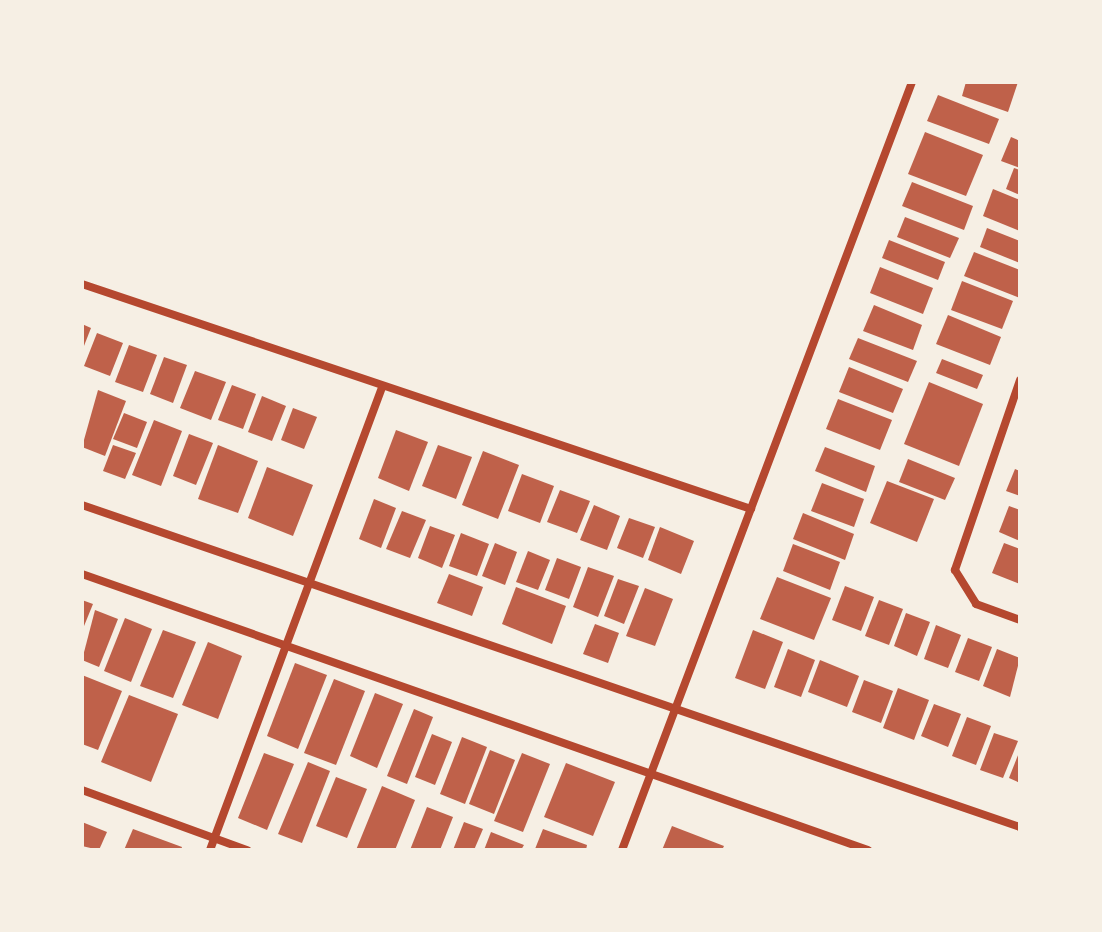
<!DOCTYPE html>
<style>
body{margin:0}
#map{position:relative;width:1102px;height:932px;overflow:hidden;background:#f6efe4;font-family:"Noto Sans",sans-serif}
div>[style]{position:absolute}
.building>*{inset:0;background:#bf614a}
.minor>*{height:8px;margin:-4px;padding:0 4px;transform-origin:4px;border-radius:4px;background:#b5482f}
span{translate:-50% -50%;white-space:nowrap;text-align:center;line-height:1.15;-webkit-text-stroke:8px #f6efe4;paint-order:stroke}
.frame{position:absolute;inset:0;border:84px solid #f6efe4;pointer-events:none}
</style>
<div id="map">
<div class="building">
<i style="clip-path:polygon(966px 82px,1018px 82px,1008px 112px,962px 96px)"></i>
<i style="clip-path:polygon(938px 95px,999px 119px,989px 144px,927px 121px)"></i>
<i style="clip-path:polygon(925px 132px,983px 155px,966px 196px,908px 174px)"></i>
<i style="clip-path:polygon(1011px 137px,1020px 141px,1020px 168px,1001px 161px)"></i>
<i style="clip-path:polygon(1014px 168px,1020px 170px,1020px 195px,1006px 189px)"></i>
<i style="clip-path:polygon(912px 182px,973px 206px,964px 230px,902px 206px)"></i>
<i style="clip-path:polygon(993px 189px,1020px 200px,1020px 231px,983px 216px)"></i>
<i style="clip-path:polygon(905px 217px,959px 238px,950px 258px,897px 237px)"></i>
<i style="clip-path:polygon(987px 228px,1020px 241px,1020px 263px,980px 247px)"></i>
<i style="clip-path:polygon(889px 240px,945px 262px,938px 280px,882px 258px)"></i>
<i style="clip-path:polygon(974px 252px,1020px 270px,1020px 298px,964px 276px)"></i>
<i style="clip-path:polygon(880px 267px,933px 288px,923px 314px,870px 293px)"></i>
<i style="clip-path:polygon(962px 281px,1013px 301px,1002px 329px,951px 310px)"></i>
<i style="clip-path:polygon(874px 305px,922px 325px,913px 350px,863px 331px)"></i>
<i style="clip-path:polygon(948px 315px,1001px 337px,990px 365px,936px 344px)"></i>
<i style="clip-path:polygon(82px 324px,91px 328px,82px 351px)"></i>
<i style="clip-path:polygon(97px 333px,123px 343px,110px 376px,84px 366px)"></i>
<i style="clip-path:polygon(858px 338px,917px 361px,908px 382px,849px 359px)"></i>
<i style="clip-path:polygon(129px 345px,157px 355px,143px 392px,115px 382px)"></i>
<i style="clip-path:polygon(164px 357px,187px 365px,173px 403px,150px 394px)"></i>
<i style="clip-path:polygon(942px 359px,983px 375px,977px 389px,936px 373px)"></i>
<i style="clip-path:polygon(849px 367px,903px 389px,893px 413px,839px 392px)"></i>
<i style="clip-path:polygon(195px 371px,226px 382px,211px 420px,180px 408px)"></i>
<i style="clip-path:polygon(929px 382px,983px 404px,959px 466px,904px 444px)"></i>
<i style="clip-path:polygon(232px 385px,256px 394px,243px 429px,218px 420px)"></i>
<i style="clip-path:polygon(98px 390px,126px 401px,105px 456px,82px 447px)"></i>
<i style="clip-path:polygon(262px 396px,286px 406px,272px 441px,248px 432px)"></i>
<i style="clip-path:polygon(838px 399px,892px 420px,880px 450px,826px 429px)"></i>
<i style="clip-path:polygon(293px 408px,317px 417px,304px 449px,281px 440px)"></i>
<i style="clip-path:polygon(124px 413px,147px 422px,137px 448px,113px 439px)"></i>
<i style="clip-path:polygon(154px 420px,182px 431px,161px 486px,132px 475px)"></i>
<i style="clip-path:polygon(396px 430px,428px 442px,409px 491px,378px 478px)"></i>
<i style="clip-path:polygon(189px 434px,213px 443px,196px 485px,173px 476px)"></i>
<i style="clip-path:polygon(113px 445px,136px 453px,125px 479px,103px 471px)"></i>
<i style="clip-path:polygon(218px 445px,258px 461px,238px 513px,198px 499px)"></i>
<i style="clip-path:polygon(438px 445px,472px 457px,456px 499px,422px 486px)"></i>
<i style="clip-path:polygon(825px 447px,875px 466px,866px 492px,815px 471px)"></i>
<i style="clip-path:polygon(483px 451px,519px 465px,498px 519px,462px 505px)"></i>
<i style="clip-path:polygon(908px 459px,955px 478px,945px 500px,899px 482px)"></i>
<i style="clip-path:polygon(267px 467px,313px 485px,293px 536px,248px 518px)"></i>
<i style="clip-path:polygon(1015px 469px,1020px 471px,1020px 496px,1006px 491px)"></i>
<i style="clip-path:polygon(522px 474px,554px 486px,540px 523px,508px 511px)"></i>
<i style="clip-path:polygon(887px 481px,934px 499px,917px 542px,870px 523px)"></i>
<i style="clip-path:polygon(822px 483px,864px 499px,854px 527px,811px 511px)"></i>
<i style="clip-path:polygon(560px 490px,590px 501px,577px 533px,547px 522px)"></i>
<i style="clip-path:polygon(374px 499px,396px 508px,381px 548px,359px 539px)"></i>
<i style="clip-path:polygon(594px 505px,620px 516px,607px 550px,580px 540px)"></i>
<i style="clip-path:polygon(1009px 506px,1020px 510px,1020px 541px,999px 532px)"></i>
<i style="clip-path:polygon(402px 511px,426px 520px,410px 558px,386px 549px)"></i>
<i style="clip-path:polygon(803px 513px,854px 534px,845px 560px,793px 539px)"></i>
<i style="clip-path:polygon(629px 518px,655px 527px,643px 558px,617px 548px)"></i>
<i style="clip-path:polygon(430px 526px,455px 535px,442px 568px,418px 558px)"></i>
<i style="clip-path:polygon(660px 527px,694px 541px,681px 574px,648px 560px)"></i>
<i style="clip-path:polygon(461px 533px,489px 544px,477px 576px,449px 566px)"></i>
<i style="clip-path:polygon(495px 543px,517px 552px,505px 585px,482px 576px)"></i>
<i style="clip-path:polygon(1004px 543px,1020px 549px,1020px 584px,992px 573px)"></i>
<i style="clip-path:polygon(793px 544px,840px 562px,830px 590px,783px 571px)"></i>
<i style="clip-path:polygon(528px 551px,550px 560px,538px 590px,516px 582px)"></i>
<i style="clip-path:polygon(557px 558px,581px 567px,569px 599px,545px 590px)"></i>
<i style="clip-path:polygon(588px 567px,614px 576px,598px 617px,573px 607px)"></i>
<i style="clip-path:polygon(449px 574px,483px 587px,472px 616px,437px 603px)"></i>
<i style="clip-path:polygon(777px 577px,831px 598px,814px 640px,760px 619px)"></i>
<i style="clip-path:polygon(618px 579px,639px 586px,624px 624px,604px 616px)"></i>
<i style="clip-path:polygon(845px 586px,874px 597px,861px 631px,832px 620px)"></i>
<i style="clip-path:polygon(516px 587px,566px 606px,552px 644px,502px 624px)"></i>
<i style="clip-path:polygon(645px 588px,673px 599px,655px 646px,626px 636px)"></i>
<i style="clip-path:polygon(82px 600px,93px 604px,82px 631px)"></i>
<i style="clip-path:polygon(879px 600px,903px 609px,889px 645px,865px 636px)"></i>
<i style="clip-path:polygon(95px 610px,118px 619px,99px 667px,82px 660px)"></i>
<i style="clip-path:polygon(906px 613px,930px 622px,917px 656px,894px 646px)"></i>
<i style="clip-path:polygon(125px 618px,152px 629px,131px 682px,104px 671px)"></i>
<i style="clip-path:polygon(595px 624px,619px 633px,608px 663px,583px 654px)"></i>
<i style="clip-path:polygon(936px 625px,961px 635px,948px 668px,924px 659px)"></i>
<i style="clip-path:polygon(163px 630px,196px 642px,173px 698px,140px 686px)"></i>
<i style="clip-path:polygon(753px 630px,783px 642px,765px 689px,735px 678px)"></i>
<i style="clip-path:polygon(968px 638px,992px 647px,979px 681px,955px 672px)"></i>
<i style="clip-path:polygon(208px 642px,242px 656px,218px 719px,182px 705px)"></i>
<i style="clip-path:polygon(788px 649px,815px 660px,801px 697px,774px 687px)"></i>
<i style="clip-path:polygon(997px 649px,1020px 658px,1010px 697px,983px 686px)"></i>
<i style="clip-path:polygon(820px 660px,859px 676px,847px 707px,808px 692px)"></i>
<i style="clip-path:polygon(295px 663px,327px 675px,298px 749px,267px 736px)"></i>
<i style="clip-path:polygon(82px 675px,122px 691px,98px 750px,82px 744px)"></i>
<i style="clip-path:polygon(334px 679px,365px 691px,336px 765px,304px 753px)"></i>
<i style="clip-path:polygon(864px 680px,893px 691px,881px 723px,852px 712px)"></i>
<i style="clip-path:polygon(898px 688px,929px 700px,914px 740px,883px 728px)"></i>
<i style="clip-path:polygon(375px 693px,403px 704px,377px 768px,350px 756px)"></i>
<i style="clip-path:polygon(129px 695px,178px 714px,151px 782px,101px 762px)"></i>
<i style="clip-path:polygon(934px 704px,961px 714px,948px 747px,921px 736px)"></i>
<i style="clip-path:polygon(414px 709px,433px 717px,407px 784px,387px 776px)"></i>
<i style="clip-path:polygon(967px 717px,991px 726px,976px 765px,952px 756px)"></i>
<i style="clip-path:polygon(994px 733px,1018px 741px,1003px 778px,980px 770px)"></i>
<i style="clip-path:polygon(432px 734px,452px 742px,435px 785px,415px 777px)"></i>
<i style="clip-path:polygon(462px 737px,487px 747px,465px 804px,440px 794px)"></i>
<i style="clip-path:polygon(490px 750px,515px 760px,494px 814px,469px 804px)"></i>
<i style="clip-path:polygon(1020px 750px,1020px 783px,1009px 778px)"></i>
<i style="clip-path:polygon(264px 753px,294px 764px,267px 830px,238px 818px)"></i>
<i style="clip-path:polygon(522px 753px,550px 764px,523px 832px,494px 821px)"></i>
<i style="clip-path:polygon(308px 762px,330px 771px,302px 843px,278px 834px)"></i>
<i style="clip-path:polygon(566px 763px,615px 782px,593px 836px,544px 817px)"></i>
<i style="clip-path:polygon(336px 777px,367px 789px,347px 838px,316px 826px)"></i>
<i style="clip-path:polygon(382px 786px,415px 800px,395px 850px,356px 850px)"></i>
<i style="clip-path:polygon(427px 807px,453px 817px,440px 850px,410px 850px)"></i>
<i style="clip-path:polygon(82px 822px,107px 832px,99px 850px,82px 846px)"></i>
<i style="clip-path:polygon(464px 822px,483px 829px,474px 850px,453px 850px)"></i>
<i style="clip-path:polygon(672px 826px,724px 846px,722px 850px,662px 850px)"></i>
<i style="clip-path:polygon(133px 829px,182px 847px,181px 850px,124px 850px)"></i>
<i style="clip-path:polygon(543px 829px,587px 845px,586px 850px,535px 849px)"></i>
<i style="clip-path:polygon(491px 832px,524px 845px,521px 850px,484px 850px)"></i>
</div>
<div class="minor">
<i style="left:82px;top:284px;width:706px;rotate:18.59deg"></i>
<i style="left:1020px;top:380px;width:201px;rotate:108.9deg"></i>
<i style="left:955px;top:570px;width:40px;rotate:58deg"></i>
<i style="left:976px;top:604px;width:47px;rotate:20deg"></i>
<i style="left:82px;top:505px;width:992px;rotate:18.95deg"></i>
<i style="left:82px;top:574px;width:833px;rotate:19.35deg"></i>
<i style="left:82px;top:790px;width:176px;rotate:20deg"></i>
<i style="left:210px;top:850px;width:493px;rotate:-69.6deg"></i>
<i style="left:622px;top:850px;width:821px;rotate:-69.31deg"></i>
</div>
<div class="frame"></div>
</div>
